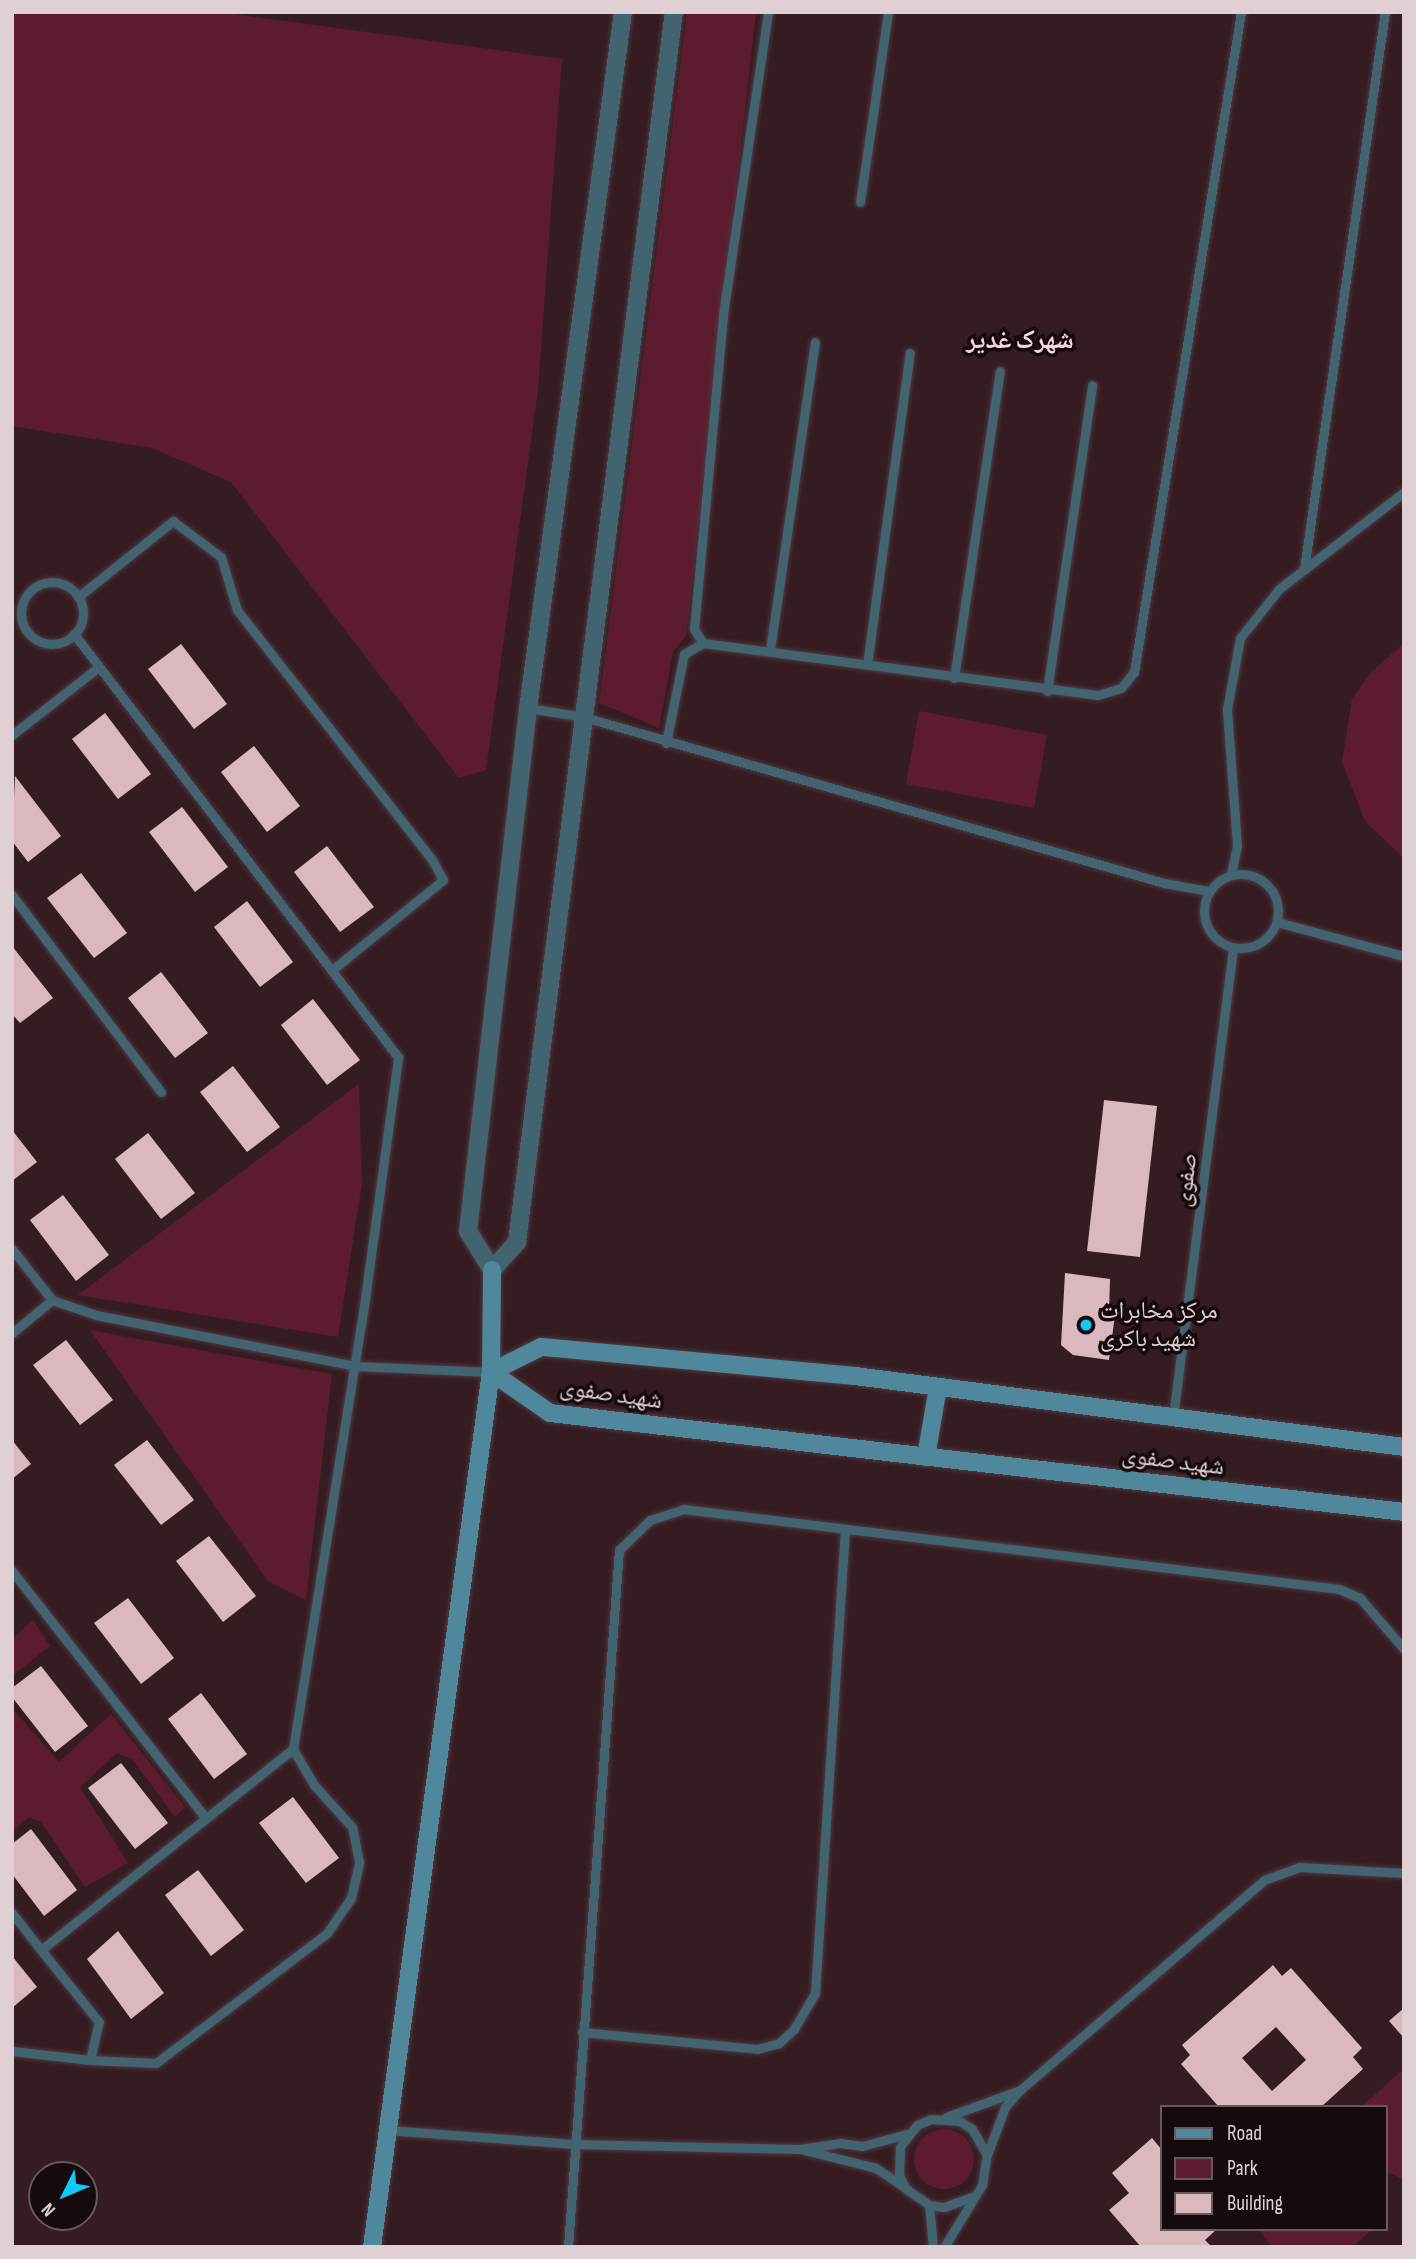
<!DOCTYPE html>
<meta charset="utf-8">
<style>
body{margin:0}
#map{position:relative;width:1416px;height:2259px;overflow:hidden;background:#341c21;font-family:"Sofia Sans Condensed","Noto Naskh Arabic",sans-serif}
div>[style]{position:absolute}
.green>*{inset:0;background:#5d1c2e}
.round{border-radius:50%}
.building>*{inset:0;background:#dab9be}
.roads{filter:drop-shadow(0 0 2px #50393d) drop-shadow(0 0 2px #50393d)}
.lane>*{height:9px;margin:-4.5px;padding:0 4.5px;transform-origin:4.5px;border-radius:4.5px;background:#426471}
.lane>.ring{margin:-4.5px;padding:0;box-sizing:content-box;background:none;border:9px solid #426471;border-radius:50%}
.street>*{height:18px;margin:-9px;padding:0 9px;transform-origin:9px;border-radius:9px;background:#426471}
.secondary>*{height:18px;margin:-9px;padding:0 9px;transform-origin:9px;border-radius:9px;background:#4f889d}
.dots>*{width:19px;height:19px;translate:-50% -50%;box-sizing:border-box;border:4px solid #150a0c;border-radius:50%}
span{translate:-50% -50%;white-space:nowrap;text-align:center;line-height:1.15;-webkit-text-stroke:7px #150a0c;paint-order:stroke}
.street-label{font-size:24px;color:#e1d0d3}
.poi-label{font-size:24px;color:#e1d0d3}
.left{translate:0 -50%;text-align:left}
.neighbourhood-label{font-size:26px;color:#f7d5da;font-weight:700}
.frame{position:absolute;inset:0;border:14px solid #e1d0d3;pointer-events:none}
.legend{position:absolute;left:1160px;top:2105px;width:228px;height:126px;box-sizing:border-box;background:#150a0c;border:2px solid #67595c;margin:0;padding:9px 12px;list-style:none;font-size:21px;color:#e1d0d3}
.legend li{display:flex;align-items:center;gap:14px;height:35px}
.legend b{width:35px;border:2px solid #67595c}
.north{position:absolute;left:28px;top:2161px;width:70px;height:70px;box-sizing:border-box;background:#150a0c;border:2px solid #67595c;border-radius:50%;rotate:227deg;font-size:19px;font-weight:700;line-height:28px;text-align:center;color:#e1d0d3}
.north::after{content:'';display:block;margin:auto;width:24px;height:32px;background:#0dcafa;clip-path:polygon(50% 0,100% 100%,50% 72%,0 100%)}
</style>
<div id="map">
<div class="green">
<i style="clip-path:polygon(12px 12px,219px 12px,562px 59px,538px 390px,486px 770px,459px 778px,231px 482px,152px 448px,12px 426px)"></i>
<i style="clip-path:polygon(687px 12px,756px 12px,686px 636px,673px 652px,659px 728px,599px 703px)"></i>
<i style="clip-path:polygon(1404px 643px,1404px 859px,1365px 821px,1342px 762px,1352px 699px,1370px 673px)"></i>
<i style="clip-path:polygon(919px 711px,1047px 735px,1034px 808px,906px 784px)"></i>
<i style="clip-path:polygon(359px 1084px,362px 1183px,338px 1337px,78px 1295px)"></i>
<i style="clip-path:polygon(90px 1330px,332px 1374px,306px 1600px,268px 1581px)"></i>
<i style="clip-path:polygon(33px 1620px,50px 1646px,12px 1676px,12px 1639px)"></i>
<i style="clip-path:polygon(12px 1708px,59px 1762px,111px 1714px,185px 1807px,175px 1817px,132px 1759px,117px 1753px,80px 1787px,128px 1863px,85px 1887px,41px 1822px,29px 1817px,12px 1832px)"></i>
<i style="clip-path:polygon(1400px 2072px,1404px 2072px,1404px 2180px,1386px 2171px,1386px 2107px,1361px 2107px)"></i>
<i class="round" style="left:914px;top:2129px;width:60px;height:60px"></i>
<i style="clip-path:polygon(1258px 2229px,1373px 2229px,1352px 2247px,1273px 2247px)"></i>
</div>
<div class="building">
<i style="clip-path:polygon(181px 644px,227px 704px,194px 729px,148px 669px)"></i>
<i style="clip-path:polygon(105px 713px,151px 774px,118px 799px,72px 739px)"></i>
<i style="clip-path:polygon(254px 746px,300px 806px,267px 832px,221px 772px)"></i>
<i style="clip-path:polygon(15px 776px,61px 836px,28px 862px,12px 841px)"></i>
<i style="clip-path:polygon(182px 807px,228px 867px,195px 892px,149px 832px)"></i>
<i style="clip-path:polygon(327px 846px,374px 907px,340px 932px,294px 872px)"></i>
<i style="clip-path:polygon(81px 873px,127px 933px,94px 958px,47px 898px)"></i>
<i style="clip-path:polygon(247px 901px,293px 962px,260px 987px,214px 927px)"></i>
<i style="clip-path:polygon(12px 946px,53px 998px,20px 1023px,12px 1014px)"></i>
<i style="clip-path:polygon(161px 972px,208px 1033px,175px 1058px,128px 998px)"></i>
<i style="clip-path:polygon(313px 999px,360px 1060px,327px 1085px,281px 1025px)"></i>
<i style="clip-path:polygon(233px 1066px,280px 1127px,247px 1152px,200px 1092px)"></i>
<i style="clip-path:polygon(1104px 1100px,1157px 1106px,1140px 1257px,1087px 1251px)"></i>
<i style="clip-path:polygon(12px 1130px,37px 1162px,12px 1181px)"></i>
<i style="clip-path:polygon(148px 1133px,195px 1193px,161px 1219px,115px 1159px)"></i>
<i style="clip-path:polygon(63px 1195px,109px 1255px,76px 1281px,30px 1220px)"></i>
<i style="clip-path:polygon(1065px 1273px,1110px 1279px,1109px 1315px,1115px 1315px,1109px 1360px,1073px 1355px,1061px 1345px)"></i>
<i style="clip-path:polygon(66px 1340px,113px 1400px,80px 1425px,33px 1365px)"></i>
<i style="clip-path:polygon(12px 1440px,31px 1464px,12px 1479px)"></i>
<i style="clip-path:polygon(147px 1440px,194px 1500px,161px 1525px,114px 1465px)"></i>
<i style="clip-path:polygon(209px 1536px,256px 1596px,223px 1622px,176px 1561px)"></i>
<i style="clip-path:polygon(128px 1598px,174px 1658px,141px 1684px,94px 1623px)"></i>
<i style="clip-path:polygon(41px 1666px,88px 1726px,55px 1752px,12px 1697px,12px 1688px)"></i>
<i style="clip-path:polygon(201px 1693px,247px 1754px,214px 1779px,168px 1719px)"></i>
<i style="clip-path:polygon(121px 1763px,168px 1823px,135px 1849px,88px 1788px)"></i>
<i style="clip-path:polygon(293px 1797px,339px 1858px,306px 1883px,259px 1823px)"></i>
<i style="clip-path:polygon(31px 1829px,77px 1890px,44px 1916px,12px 1874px,12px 1844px)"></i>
<i style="clip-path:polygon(198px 1870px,244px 1930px,211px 1956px,165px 1895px)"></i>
<i style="clip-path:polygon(118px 1931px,164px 1993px,131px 2019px,87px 1959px)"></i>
<i style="clip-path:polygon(12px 1956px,37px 1987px,12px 2008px)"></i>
<i style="clip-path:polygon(evenodd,1273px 1965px,1282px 1976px,1291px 1968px,1362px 2048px,1353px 2057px,1363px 2069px,1321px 2107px,1219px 2107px,1181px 2064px,1190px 2055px,1182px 2045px,1273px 1965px,1276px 2027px,1306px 2060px,1272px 2091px,1242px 2058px,1276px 2027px)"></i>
<i style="clip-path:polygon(1404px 2008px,1404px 2038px,1389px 2021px)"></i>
<i style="clip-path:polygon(1152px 2138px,1162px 2150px,1162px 2229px,1217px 2229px,1205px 2240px,1212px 2247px,1141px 2247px,1109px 2210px,1129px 2193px,1112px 2173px)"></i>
</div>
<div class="roads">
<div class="lane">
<i style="left:860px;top:202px;width:192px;rotate:-81.6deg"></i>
<i style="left:1304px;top:569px;width:563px;rotate:-81.73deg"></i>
<i class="ring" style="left:21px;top:582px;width:53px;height:53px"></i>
<i style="left:78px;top:597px;width:122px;rotate:-38.7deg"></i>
<i style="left:173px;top:521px;width:60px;rotate:36.9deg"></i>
<i style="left:221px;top:557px;width:55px;rotate:73.2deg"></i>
<i style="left:237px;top:610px;width:315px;rotate:52deg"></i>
<i style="left:431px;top:858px;width:25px;rotate:61deg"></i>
<i style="left:443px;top:880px;width:141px;rotate:141deg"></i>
<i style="left:703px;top:643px;width:17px;rotate:-123deg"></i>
<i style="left:694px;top:629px;width:316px;rotate:-84.7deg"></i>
<i style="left:723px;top:314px;width:305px;rotate:-81.5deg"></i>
<i style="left:770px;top:650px;width:311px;rotate:-81.7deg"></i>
<i style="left:867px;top:665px;width:315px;rotate:-82.2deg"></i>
<i style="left:954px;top:678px;width:310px;rotate:-81.5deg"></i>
<i style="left:1047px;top:691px;width:309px;rotate:-81.6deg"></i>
<i style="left:528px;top:708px;width:57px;rotate:9.1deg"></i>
<i style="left:584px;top:717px;width:603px;rotate:15.97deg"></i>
<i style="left:1164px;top:883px;width:46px;rotate:10.1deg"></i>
<i style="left:12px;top:735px;width:108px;rotate:-38.2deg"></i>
<i style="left:666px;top:743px;width:91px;rotate:-78.6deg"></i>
<i style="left:684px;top:654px;width:22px;rotate:-30deg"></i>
<i style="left:703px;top:643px;width:398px;rotate:7.5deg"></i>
<i style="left:1098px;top:695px;width:24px;rotate:-17deg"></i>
<i style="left:1121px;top:688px;width:21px;rotate:-51deg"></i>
<i style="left:1134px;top:672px;width:669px;rotate:-80.79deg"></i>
<i class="ring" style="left:1204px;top:874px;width:65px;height:65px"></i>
<i style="left:1231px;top:874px;width:29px;rotate:-78deg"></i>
<i style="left:1237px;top:846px;width:137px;rotate:-94.2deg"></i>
<i style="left:1227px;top:709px;width:72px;rotate:-79.6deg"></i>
<i style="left:1240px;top:638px;width:63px;rotate:-51.5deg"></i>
<i style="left:1279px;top:589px;width:158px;rotate:-37.8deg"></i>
<i style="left:12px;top:895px;width:247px;rotate:52.9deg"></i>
<i style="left:1277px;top:922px;width:131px;rotate:15deg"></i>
<i style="left:12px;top:1249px;width:65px;rotate:51.9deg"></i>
<i style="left:52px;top:1300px;width:46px;rotate:18.8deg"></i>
<i style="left:96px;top:1315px;width:264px;rotate:11.1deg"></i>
<i style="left:355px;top:1366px;width:136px;rotate:2.5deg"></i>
<i style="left:12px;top:1333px;width:52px;rotate:-39.5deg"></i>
<i style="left:1173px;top:1417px;width:473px;rotate:-82.7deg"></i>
<i style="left:12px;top:1571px;width:314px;rotate:51.9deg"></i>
<i style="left:12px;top:1913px;width:47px;rotate:51.9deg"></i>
<i style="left:41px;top:1950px;width:322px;rotate:-38.6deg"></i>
<i style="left:293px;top:1749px;width:456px;rotate:-80.9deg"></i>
<i style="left:365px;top:1299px;width:244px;rotate:-82.2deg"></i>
<i style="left:398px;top:1057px;width:533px;rotate:-127.45deg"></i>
<i style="left:582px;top:2032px;width:176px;rotate:5.5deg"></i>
<i style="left:757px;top:2049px;width:23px;rotate:-15deg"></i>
<i style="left:779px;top:2043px;width:21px;rotate:-43deg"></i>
<i style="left:794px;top:2029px;width:42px;rotate:-59.7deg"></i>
<i style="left:815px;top:1993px;width:465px;rotate:-86.3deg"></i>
<i style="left:12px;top:2051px;width:79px;rotate:6.6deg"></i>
<i style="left:90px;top:2060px;width:39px;rotate:-77deg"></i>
<i style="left:99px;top:2022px;width:92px;rotate:-128.9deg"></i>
<i style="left:90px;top:2060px;width:66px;rotate:2.6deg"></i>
<i style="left:156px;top:2063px;width:215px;rotate:-37.2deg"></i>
<i style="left:327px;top:1933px;width:42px;rotate:-55.6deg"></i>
<i style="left:351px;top:1898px;width:37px;rotate:-77deg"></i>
<i style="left:359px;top:1862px;width:36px;rotate:-101deg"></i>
<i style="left:352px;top:1827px;width:57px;rotate:-132.1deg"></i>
<i style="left:314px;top:1785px;width:42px;rotate:-120.3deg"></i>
<i style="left:946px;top:2117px;width:77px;rotate:-19.9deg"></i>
<i style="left:387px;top:2130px;width:188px;rotate:4.3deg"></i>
<i style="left:574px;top:2144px;width:225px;rotate:1.3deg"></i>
<i style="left:799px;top:2149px;width:41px;rotate:-8.3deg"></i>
<i style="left:840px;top:2143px;width:22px;rotate:8deg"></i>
<i style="left:862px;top:2146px;width:47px;rotate:-14.9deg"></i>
<i style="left:804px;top:2150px;width:74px;rotate:14deg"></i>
<i style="left:876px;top:2168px;width:34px;rotate:34deg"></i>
<i style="left:987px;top:2155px;width:51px;rotate:-69.4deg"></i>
<i style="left:1005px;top:2107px;width:21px;rotate:-49deg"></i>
<i style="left:1019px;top:2091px;width:323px;rotate:-40.7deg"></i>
<i style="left:1264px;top:1880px;width:37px;rotate:-20deg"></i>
<i style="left:1299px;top:1867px;width:105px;rotate:3.3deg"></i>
<i style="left:929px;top:2205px;width:42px;rotate:84.6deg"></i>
<i style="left:568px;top:2247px;width:699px;rotate:-85.82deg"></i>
<i style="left:619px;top:1550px;width:43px;rotate:-44.1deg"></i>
<i style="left:650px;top:1520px;width:35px;rotate:-18deg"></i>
<i style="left:683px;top:1509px;width:661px;rotate:6.95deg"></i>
<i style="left:1339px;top:1589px;width:23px;rotate:23deg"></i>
<i style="left:1360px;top:1598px;width:67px;rotate:49.2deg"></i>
<i style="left:944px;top:2247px;width:73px;rotate:-58.5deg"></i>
<i style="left:982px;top:2185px;width:30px;rotate:-81deg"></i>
<i style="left:987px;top:2155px;width:30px;rotate:-120deg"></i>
<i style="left:972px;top:2129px;width:15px;rotate:-148deg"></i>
<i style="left:959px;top:2121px;width:28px;rotate:-176deg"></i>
<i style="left:931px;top:2119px;width:15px;rotate:157deg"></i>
<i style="left:917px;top:2125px;width:28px;rotate:128deg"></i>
<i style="left:900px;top:2147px;width:28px;rotate:92deg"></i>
<i style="left:899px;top:2175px;width:14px;rotate:65deg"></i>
<i style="left:905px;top:2188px;width:29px;rotate:35deg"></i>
<i style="left:929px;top:2205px;width:15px;rotate:8deg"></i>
<i style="left:944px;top:2207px;width:30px;rotate:-20deg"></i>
</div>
<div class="street">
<i style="left:623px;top:12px;width:702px;rotate:97.77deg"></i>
<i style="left:528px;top:708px;width:526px;rotate:96.54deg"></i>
<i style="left:468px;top:1231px;width:46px;rotate:58.4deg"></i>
<i style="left:492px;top:1270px;width:38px;rotate:-48deg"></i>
<i style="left:517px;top:1242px;width:1240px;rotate:-82.73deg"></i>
</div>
<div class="secondary">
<i style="left:1404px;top:1447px;width:554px;rotate:-172.63deg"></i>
<i style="left:855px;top:1376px;width:315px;rotate:-174.7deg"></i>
<i style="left:541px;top:1347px;width:56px;rotate:153.4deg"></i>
<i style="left:491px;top:1372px;width:72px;rotate:34.8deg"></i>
<i style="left:550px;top:1413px;width:860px;rotate:6.61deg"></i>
<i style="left:926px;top:1457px;width:71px;rotate:-80.3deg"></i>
<i style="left:372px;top:2247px;width:883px;rotate:-82.26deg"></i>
<i style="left:491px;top:1372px;width:102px;rotate:-89.4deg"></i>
</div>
</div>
<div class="dots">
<i style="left:1086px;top:1325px;background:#0dcafa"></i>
</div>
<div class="street-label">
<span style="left:1186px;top:1180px;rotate:-83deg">صفوی</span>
<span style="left:611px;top:1394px;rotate:8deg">شهید صفوی</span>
<span style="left:1173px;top:1461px;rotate:7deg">شهید صفوی</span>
</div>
<div class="poi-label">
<span class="left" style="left:1100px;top:1325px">مرکز مخابرات<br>شهید باکری</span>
</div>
<div class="neighbourhood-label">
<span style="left:1020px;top:341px">شهرک غدیر</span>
</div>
<div class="frame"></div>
<ul class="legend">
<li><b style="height:9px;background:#4f889d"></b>Road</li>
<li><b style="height:19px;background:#5d1c2e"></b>Park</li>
<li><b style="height:19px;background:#dab9be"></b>Building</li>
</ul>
<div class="north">N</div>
</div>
